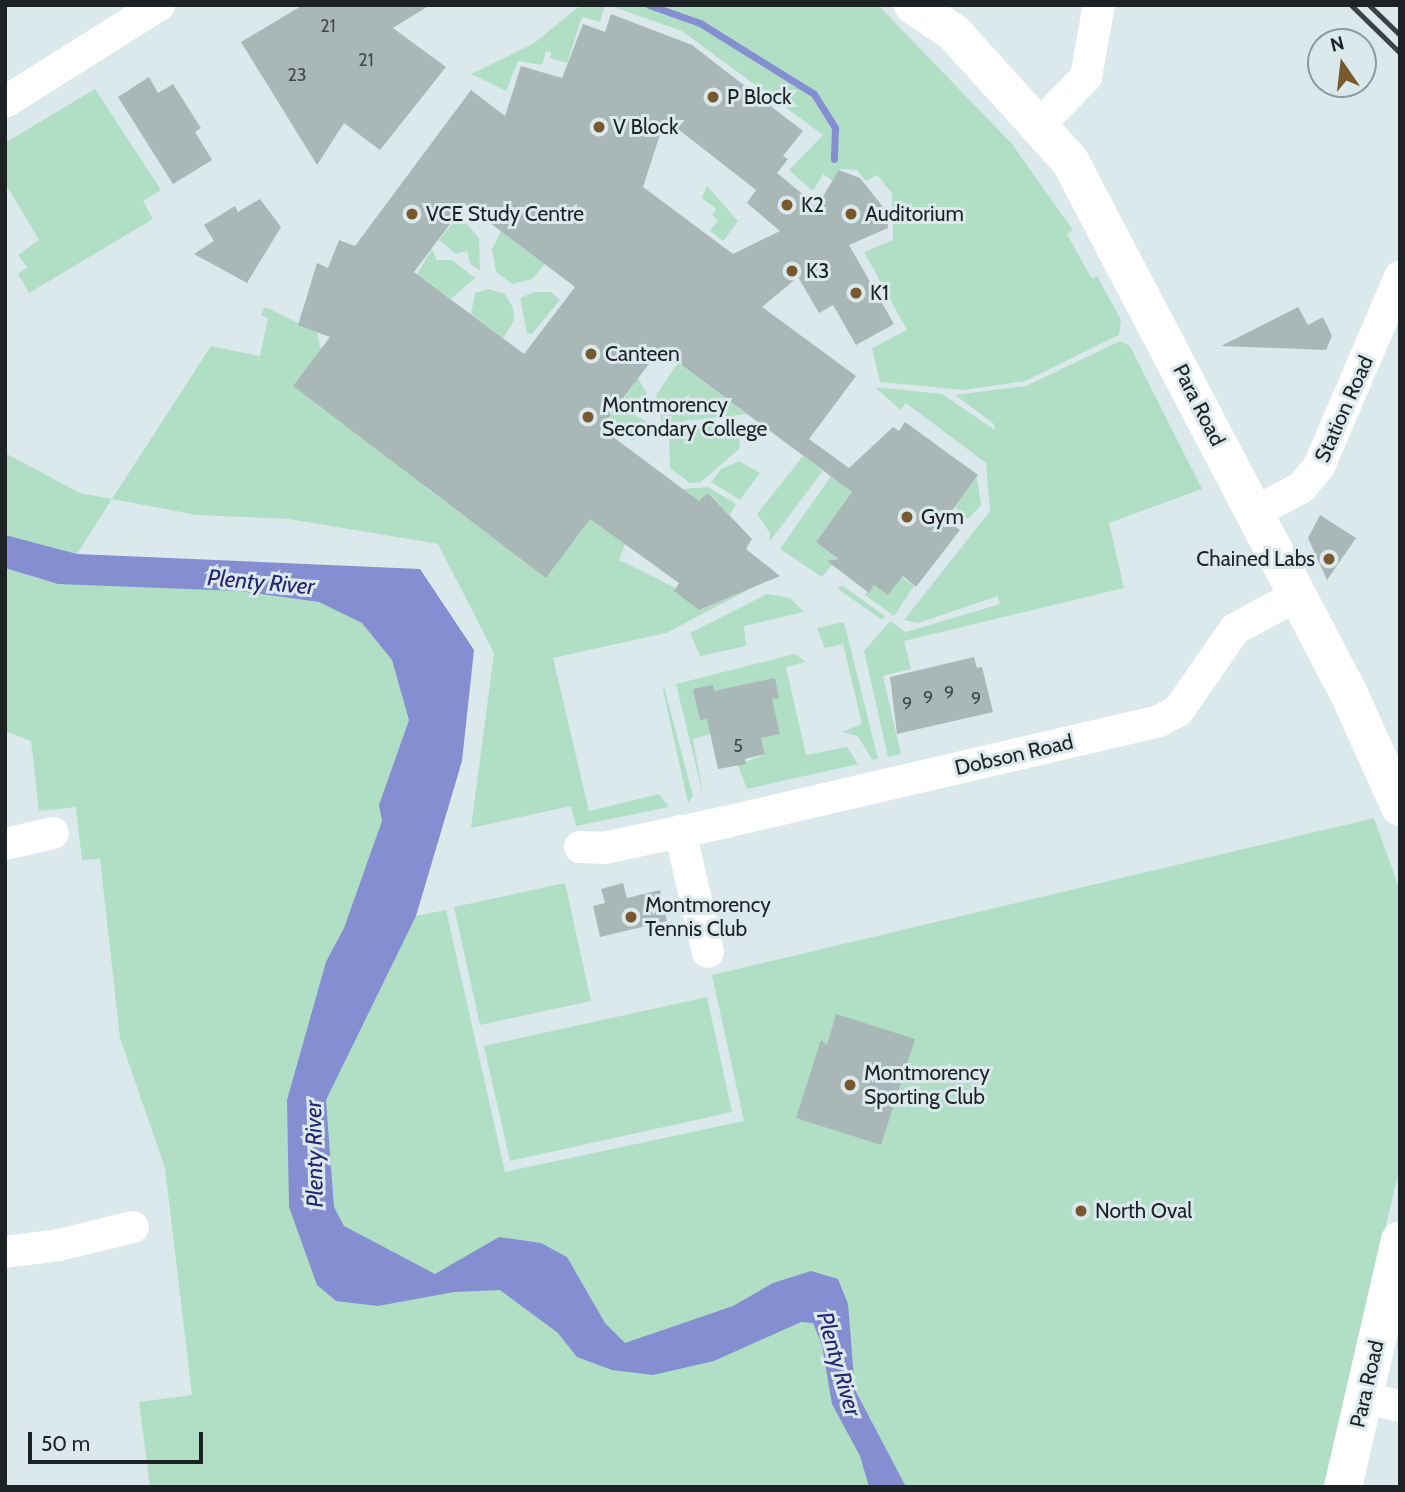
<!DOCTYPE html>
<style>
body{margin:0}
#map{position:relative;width:1405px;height:1492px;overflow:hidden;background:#dbe9ed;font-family:Cabin,sans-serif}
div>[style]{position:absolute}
.green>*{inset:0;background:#b0dfc5}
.water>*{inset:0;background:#848ed1}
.stream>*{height:7px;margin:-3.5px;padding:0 3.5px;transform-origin:3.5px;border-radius:3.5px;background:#848ed1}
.building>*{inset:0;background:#a9b8b6}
.minor>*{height:32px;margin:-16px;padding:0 16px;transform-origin:16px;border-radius:16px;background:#fff}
.major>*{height:38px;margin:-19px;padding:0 19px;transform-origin:19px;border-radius:19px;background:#fff}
.rail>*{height:5px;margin:-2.5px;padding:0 2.5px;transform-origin:2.5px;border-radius:2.5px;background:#3b4244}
.dots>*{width:19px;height:19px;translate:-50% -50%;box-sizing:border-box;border:4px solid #dbe9ed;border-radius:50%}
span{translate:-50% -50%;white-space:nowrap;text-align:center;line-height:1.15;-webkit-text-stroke:6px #dbe9ed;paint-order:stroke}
.number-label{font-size:18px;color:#404848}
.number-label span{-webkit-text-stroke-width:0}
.poi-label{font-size:21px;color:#1d2224}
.left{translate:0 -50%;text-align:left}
.right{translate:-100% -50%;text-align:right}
.street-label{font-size:21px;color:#1d2224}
.water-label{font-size:23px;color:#262572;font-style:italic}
.frame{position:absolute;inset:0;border:7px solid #1d2224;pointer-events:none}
.north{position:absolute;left:1307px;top:28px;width:70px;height:70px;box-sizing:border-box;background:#dbe9ed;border:2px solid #8f999d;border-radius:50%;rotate:346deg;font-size:19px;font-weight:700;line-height:28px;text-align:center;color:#1d2224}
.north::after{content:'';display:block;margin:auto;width:24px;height:32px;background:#78592e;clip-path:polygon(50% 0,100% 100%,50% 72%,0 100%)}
.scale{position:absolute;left:28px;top:1432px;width:175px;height:32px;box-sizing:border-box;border:4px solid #1d2224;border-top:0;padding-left:9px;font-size:21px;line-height:24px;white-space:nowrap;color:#1d2224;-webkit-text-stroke:5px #dbe9ed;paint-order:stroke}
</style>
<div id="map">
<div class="green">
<i style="clip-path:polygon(581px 5px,605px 5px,600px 22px,582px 17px,567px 63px,550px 58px,551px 52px,546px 51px,542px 65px,518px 61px,506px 91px,471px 74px,533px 44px)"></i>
<i style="clip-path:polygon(608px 5px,878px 5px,1012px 144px,1073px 230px,1067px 234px,1092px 279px,1097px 276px,1121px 320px,1119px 335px,1025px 381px,964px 390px,880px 382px,872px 348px,907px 330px,864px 252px,893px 240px,892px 193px,877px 175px,866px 181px,857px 170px,840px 169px,833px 181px,823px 174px,813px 191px,789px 170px,823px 135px,682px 31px)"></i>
<i style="clip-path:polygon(95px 89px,161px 190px,143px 201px,153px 219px,29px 293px,18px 274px,27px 267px,18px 255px,39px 240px,5px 183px,5px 143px)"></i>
<i style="clip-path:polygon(707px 186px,738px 221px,723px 241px,710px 231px,718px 220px,712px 215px,716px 209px,702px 198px)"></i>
<i style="clip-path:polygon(459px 215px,479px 238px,480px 270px,471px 265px,467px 251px,456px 254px,439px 240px)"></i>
<i style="clip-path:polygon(501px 231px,545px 264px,532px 279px,512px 284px,496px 272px,492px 249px)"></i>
<i style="clip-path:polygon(432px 249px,437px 260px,452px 260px,475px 278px,451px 299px,417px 274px)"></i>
<i style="clip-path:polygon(489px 289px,505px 294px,513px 308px,514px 321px,503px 338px,471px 314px,475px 293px)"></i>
<i style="clip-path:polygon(534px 292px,551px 292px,560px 300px,532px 334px,527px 333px,520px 298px)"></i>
<i style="clip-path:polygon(265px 307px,317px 332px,321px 351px,293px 386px,345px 425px,447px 457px,425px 487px,546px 577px,569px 546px,584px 514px,625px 544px,619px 560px,676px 588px,699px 610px,754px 587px,666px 633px,553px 658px,589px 811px,659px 794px,669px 807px,576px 826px,571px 806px,471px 828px,494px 653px,438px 544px,288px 519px,197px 515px,112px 499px,68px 568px,304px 582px,433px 671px,379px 923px,446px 910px,505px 1172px,744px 1121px,712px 975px,1374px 818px,1400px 891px,1400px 1166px,1324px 1487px,150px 1487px,139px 1402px,192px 1395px,165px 1168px,120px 1038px,100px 859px,82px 860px,76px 807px,39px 811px,31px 741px,5px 731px,5px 568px,57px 584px,5px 553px,5px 453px,80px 493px,112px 499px,211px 346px,260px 356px,268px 318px,261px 315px)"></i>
<i style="clip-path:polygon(1120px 341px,1130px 346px,1202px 489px,1109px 523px,1124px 588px,904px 641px,911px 669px,883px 676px,901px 754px,888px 757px,864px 651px,890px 621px,906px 632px,1000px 604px,998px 596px,918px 623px,904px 620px,990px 511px,986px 463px,906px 403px,900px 410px,875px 387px,942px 394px,995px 430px,994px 424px,955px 395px,1026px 386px)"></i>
<i style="clip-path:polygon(678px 363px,747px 414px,662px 424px,656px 395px)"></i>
<i style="clip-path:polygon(638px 378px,647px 394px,648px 406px,643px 409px,624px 399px)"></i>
<i style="clip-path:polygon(618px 406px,649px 423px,633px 441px,607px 421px)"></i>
<i style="clip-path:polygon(725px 424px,739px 430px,740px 448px,701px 482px,690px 483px,670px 468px,669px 432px)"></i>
<i style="clip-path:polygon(803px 456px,823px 471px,770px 541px,770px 533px,757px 514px)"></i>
<i style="clip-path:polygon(739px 461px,760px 473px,740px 500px,711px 482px,721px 469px)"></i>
<i style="clip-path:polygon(831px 476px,852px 492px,816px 542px,837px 559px,822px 577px,780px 549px)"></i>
<i style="clip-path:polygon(977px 477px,981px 505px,968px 519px,955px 507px)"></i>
<i style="clip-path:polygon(708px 487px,736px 504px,730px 515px,752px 539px,709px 493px,698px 502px,683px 489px)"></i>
<i style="clip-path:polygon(902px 577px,914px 586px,894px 616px,865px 595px,874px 585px,888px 595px)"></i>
<i style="clip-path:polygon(842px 585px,885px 616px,882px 620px,838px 589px)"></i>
<i style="clip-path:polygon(767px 594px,790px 598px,804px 612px,744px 626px,746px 646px,700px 656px,690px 633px)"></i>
<i style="clip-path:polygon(844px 622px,878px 759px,872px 760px,858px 736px,842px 732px,862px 724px,843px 644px,825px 648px,817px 628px)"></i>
<i style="clip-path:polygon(795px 654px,806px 662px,786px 667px,806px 755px,847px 747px,858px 764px,747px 789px,738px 765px,765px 754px,761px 738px,709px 725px,711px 734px,693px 739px,704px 799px,676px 684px)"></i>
<i style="clip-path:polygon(664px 687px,693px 796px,688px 803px,663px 690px)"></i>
<i style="clip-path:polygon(565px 883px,591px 1001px,480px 1025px,454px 907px)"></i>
<i style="clip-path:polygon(707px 997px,732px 1112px,510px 1161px,484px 1046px)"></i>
</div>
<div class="water">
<i style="clip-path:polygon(5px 535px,77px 554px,420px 569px,474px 650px,462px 761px,416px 916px,326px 1100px,334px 1207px,344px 1226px,435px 1274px,499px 1237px,541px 1243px,567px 1257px,605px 1323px,625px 1343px,733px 1306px,773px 1283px,811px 1271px,838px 1279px,848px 1304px,855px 1390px,906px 1487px,869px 1487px,860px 1456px,832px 1404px,822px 1345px,813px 1323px,801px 1322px,714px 1361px,653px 1375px,612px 1370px,577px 1357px,558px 1333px,500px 1290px,454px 1292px,378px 1306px,336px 1301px,317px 1285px,289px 1207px,287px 1100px,326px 962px,344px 928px,382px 821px,379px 805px,409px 720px,392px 660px,362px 623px,319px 602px,240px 591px,58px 584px,5px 568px)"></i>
</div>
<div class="stream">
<i style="left:649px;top:5px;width:54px;rotate:19.4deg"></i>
<i style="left:700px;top:23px;width:134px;rotate:31.9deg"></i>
<i style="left:814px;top:94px;width:40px;rotate:58deg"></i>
<i style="left:835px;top:128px;width:31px;rotate:92deg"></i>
</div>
<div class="building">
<i style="clip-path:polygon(303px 5px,430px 5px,393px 28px,446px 67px,380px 150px,344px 123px,317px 165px,241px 42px)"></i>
<i style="clip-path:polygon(evenodd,611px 14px,692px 45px,803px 131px,783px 156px,788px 159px,777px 173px,817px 206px,839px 170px,860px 178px,887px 212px,888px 228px,849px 245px,894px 324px,856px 345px,833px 305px,819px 313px,798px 277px,762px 307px,856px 376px,809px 439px,849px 468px,893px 427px,899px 431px,905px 422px,978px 475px,946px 519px,960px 530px,916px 587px,903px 576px,888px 595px,874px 585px,869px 593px,827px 561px,838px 559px,816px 542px,852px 492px,660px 349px,601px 428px,699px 501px,708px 493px,752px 539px,746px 549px,780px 576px,699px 610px,674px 591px,679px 583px,590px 519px,546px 578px,293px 386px,330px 337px,298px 325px,317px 263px,328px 268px,339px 240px,355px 246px,471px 90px,505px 116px,521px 66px,562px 78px,583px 24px,605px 32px,611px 14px,665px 119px,756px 190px,747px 203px,780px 231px,733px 254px,643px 187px,665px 119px,611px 14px,465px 204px,575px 287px,524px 354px,414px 272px,465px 204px)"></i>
<i style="clip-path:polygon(149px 77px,158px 93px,173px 84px,201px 128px,195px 132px,212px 160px,173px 184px,118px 97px)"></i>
<i style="clip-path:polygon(260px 199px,281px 227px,247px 283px,194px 254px,214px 241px,204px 225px,235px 206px,238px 212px)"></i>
<i style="clip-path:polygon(1298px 307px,1308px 325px,1323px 317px,1332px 336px,1326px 350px,1221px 346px)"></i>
<i style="clip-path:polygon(1320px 515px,1356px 538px,1327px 580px,1308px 538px)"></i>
<i style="clip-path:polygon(974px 657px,977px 668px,982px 667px,993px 712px,897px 734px,890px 677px)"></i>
<i style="clip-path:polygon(775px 678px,779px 698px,772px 699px,780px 734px,761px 738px,765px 754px,745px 759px,746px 764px,718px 769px,707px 719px,700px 720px,693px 689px,713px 685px,714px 691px)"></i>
<i style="clip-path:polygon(623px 883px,627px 898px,660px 890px,667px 921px,600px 937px,593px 906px,605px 903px,601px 889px)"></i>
<i style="clip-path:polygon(836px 1014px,915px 1039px,881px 1145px,796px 1118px,821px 1040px,827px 1045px)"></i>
</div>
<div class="minor">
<i style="left:5px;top:102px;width:182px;rotate:-32.2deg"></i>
<i style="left:1040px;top:124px;width:66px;rotate:-45.6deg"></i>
<i style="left:1086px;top:77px;width:73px;rotate:-79.8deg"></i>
<i style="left:1254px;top:513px;width:55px;rotate:-28.4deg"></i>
<i style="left:1302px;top:487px;width:27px;rotate:-51deg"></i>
<i style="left:1319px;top:466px;width:206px;rotate:-66.8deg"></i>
<i style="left:680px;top:831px;width:124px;rotate:77deg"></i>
<i style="left:5px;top:844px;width:49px;rotate:-12.9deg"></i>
<i style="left:580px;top:847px;width:24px;rotate:2deg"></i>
<i style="left:604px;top:848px;width:125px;rotate:-12deg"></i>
<i style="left:726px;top:822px;width:445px;rotate:-13.1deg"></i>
<i style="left:1159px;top:721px;width:21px;rotate:-28deg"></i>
<i style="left:1178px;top:711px;width:100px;rotate:-55.2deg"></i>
<i style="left:1235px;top:629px;width:72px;rotate:-28.4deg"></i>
<i style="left:5px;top:1252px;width:54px;rotate:-7.4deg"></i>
<i style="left:59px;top:1245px;width:76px;rotate:-13.7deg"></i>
<i style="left:1363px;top:1398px;width:38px;rotate:12deg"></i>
</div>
<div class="major">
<i style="left:913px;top:5px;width:50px;rotate:34.3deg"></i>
<i style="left:954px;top:33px;width:173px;rotate:47.8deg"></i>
<i style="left:1070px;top:161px;width:602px;rotate:62.37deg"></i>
<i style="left:1349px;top:694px;width:124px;rotate:65.7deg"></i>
<i style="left:1343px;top:1487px;width:253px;rotate:-77deg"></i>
</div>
<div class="rail">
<i style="left:1351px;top:5px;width:69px;rotate:44.4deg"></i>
<i style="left:1369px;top:5px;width:43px;rotate:44.1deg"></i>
</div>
<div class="dots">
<i style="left:713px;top:97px;background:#78592e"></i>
<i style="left:599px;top:127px;background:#78592e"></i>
<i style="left:787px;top:205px;background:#78592e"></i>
<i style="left:412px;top:214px;background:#78592e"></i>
<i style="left:851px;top:214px;background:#78592e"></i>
<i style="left:792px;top:271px;background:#78592e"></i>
<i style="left:856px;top:293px;background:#78592e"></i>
<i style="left:591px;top:354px;background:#78592e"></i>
<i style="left:588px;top:417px;background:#78592e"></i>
<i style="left:907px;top:517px;background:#78592e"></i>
<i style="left:1329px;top:559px;background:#78592e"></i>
<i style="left:631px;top:917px;background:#78592e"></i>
<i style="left:850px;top:1085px;background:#78592e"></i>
<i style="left:1081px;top:1211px;background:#78592e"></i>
</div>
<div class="number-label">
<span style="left:328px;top:26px">21</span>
<span style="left:366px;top:60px">21</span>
<span style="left:297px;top:75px">23</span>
<span style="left:949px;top:693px">9</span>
<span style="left:928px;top:698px">9</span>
<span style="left:976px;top:699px">9</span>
<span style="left:907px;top:704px">9</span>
<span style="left:738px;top:746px">5</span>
</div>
<div class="poi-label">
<span class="left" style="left:727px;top:97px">P Block</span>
<span class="left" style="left:613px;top:127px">V Block</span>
<span class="left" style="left:801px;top:205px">K2</span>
<span class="left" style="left:426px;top:214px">VCE Study Centre</span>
<span class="left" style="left:865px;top:214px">Auditorium</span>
<span class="left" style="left:806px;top:271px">K3</span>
<span class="left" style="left:870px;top:293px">K1</span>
<span class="left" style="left:605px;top:354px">Canteen</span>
<span class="left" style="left:602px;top:417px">Montmorency<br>Secondary College</span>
<span class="left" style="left:921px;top:517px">Gym</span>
<span class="right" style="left:1315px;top:559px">Chained Labs</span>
<span class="left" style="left:645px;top:917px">Montmorency<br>Tennis Club</span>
<span class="left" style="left:864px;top:1085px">Montmorency<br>Sporting Club</span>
<span class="left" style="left:1095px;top:1211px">North Oval</span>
</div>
<div class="street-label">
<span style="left:1199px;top:405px;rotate:63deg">Para Road</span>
<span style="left:1344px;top:409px;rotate:-66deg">Station Road</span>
<span style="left:1014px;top:755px;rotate:-13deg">Dobson Road</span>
<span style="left:1367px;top:1384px;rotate:-77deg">Para Road</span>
</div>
<div class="water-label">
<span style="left:261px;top:582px;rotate:5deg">Plenty River</span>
<span style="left:314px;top:1154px;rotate:-91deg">Plenty River</span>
<span style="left:839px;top:1364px;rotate:74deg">Plenty River</span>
</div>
<div class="frame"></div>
<div class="north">N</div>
<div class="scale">50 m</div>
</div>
